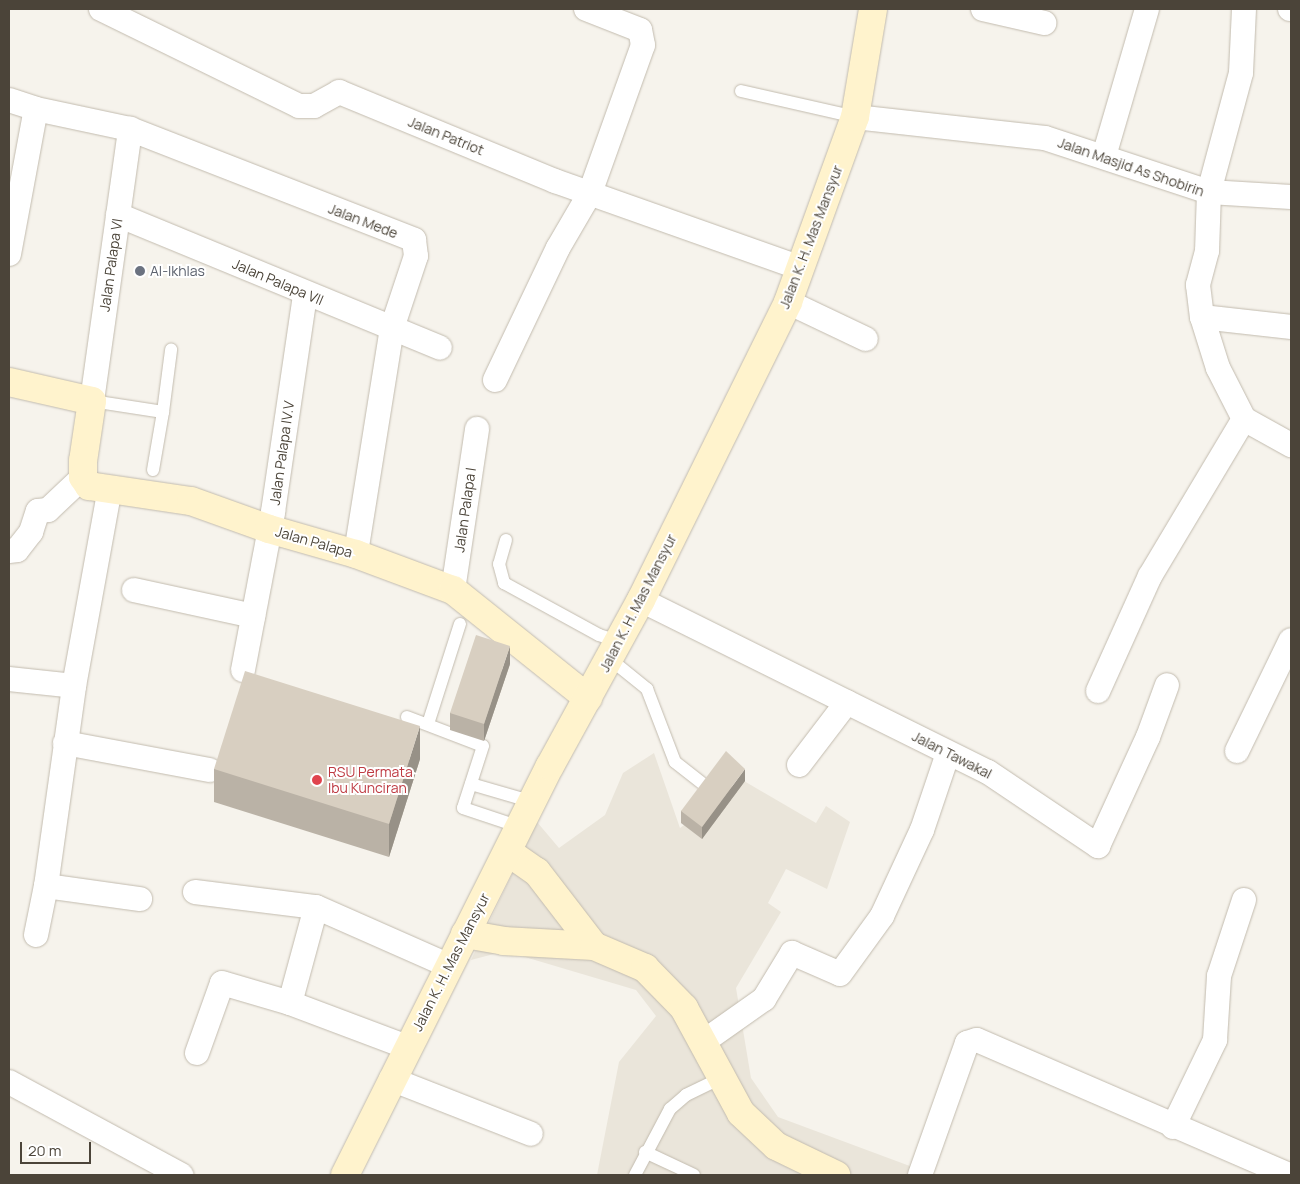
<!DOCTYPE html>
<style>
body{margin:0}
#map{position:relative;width:1300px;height:1184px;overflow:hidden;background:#f6f3ec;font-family:Manrope,sans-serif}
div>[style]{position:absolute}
.residential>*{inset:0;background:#eae5da}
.roads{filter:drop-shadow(0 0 1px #c2bbae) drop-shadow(0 0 1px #c2bbae)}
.lane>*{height:12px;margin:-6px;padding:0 6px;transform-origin:6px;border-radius:6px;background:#fff}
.street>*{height:24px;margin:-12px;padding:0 12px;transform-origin:12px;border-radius:12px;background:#fff}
.secondary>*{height:28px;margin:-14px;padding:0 14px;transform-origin:14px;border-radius:14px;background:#fff3cd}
.wall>*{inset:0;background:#bab2a6}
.shaded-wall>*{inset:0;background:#979187}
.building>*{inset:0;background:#d8cfc1}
.dots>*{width:14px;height:14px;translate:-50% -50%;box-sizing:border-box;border:2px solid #fff;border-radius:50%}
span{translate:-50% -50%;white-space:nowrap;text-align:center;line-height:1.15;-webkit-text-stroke:4px #fff;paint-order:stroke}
.street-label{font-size:14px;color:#4b4439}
.worship-label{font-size:14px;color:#5b616d}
.left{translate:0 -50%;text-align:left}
.health-label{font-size:14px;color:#be3a42}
.frame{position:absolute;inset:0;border:10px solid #4b4439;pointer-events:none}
.scale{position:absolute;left:20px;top:1142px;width:71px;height:22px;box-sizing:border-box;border:2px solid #4b4439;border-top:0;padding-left:6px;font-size:15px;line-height:18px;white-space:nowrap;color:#4b4439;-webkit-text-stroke:4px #fff;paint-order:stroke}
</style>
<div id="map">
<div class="residential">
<i style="clip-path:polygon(654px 753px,680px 828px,744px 781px,816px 823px,826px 806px,850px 822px,827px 889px,786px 869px,768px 903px,781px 912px,736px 988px,751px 1078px,778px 1117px,934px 1175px,597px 1175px,619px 1062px,656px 1016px,636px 990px,505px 951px,471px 960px,537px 822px,559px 848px,605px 815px,623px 773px)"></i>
</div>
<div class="roads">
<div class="lane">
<i style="left:741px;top:91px;width:117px;rotate:12.8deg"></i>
<i style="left:92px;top:401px;width:72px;rotate:8.8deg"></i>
<i style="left:163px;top:412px;width:63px;rotate:-82.6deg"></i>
<i style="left:153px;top:470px;width:59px;rotate:-80.2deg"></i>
<i style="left:506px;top:540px;width:25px;rotate:106deg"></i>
<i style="left:499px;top:564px;width:20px;rotate:75deg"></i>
<i style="left:504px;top:583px;width:108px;rotate:28.7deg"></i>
<i style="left:599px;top:635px;width:20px;rotate:18deg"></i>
<i style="left:610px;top:659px;width:48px;rotate:39deg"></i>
<i style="left:647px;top:689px;width:78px;rotate:69deg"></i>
<i style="left:675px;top:762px;width:34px;rotate:38deg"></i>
<i style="left:407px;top:717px;width:81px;rotate:20.9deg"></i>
<i style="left:483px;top:746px;width:65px;rotate:107.9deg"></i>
<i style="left:463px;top:808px;width:60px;rotate:18.4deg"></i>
<i style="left:428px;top:724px;width:105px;rotate:-72.3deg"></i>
<i style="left:471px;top:784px;width:65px;rotate:16.2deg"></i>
<i style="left:645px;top:1152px;width:54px;rotate:25.1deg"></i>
<i style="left:635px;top:1175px;width:75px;rotate:-62.1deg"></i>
<i style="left:670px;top:1109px;width:21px;rotate:-41deg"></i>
<i style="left:686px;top:1095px;width:41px;rotate:-25.9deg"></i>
</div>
<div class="street">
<i style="left:101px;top:9px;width:220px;rotate:26.1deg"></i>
<i style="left:299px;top:106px;width:15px"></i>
<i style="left:314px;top:106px;width:29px;rotate:-29deg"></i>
<i style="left:339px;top:92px;width:234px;rotate:22.4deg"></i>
<i style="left:555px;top:181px;width:261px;rotate:19.5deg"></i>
<i style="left:983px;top:9px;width:63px;rotate:12.9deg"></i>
<i style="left:1244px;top:9px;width:64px;rotate:92.7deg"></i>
<i style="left:1241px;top:73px;width:123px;rotate:105.1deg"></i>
<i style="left:1209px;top:192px;width:59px;rotate:91.9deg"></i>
<i style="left:1207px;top:251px;width:35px;rotate:105deg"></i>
<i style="left:1198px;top:285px;width:32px;rotate:83deg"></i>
<i style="left:1202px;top:317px;width:53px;rotate:72.6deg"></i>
<i style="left:1218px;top:368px;width:57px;rotate:63deg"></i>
<i style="left:1244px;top:419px;width:54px;rotate:29deg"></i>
<i style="left:1290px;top:9px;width:1px"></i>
<i style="left:9px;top:100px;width:28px;rotate:18deg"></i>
<i style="left:36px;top:109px;width:96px;rotate:12deg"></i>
<i style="left:130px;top:129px;width:305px;rotate:21.3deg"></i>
<i style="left:414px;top:240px;width:16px;rotate:83deg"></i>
<i style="left:416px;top:256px;width:76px;rotate:108.4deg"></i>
<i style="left:392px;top:328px;width:229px;rotate:99.1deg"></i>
<i style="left:855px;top:117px;width:191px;rotate:6.3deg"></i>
<i style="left:1045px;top:138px;width:173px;rotate:18.2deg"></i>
<i style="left:1209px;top:192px;width:82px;rotate:3.5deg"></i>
<i style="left:1104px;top:156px;width:153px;rotate:-73.7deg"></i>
<i style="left:118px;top:215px;width:348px;rotate:22.4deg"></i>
<i style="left:9px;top:254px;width:147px;rotate:-79.5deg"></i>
<i style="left:788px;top:302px;width:86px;rotate:25.4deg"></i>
<i style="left:1202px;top:317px;width:90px;rotate:6.4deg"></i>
<i style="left:495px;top:380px;width:146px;rotate:-64.5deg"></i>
<i style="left:558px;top:248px;width:64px;rotate:-59.8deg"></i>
<i style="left:590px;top:193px;width:157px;rotate:-70.3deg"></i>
<i style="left:643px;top:45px;width:15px;rotate:-101deg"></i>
<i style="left:640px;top:30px;width:58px;rotate:-158.7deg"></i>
<i style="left:92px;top:401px;width:275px;rotate:-82deg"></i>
<i style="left:9px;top:551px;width:8px;rotate:-7deg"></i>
<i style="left:17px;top:550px;width:23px;rotate:-52deg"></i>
<i style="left:31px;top:532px;width:22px;rotate:-72deg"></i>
<i style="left:38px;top:511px;width:10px;rotate:-6deg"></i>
<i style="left:48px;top:510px;width:48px;rotate:-43.3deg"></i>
<i style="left:134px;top:590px;width:122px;rotate:12.3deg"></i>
<i style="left:453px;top:590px;width:163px;rotate:-81.5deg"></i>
<i style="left:641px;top:600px;width:387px;rotate:26.4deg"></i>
<i style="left:988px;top:772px;width:133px;rotate:33.9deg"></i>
<i style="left:1098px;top:846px;width:120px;rotate:-65.4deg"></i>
<i style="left:1148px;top:737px;width:55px;rotate:-69.9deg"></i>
<i style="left:243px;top:670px;width:161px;rotate:-79.2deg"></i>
<i style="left:273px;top:512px;width:220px;rotate:-81.6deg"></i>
<i style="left:9px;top:679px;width:65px;rotate:6.1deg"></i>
<i style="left:1098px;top:691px;width:126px;rotate:-65.7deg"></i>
<i style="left:1150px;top:576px;width:183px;rotate:-59.1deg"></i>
<i style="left:65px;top:743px;width:147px;rotate:10.6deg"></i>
<i style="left:1237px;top:751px;width:123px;rotate:-64.1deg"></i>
<i style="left:799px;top:765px;width:79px;rotate:-52.7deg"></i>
<i style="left:46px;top:886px;width:95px;rotate:7.9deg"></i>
<i style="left:195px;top:892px;width:122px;rotate:7.1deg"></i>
<i style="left:316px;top:907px;width:146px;rotate:23.8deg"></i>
<i style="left:36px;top:935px;width:50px;rotate:-78.5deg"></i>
<i style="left:46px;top:886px;width:202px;rotate:-82deg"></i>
<i style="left:74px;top:686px;width:201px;rotate:-79.7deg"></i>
<i style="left:290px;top:1003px;width:99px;rotate:-74.8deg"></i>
<i style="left:703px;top:1042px;width:75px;rotate:-35.2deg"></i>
<i style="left:764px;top:999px;width:54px;rotate:-58.7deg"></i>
<i style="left:792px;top:953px;width:52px;rotate:23.6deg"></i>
<i style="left:840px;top:974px;width:72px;rotate:-54.1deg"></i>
<i style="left:882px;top:916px;width:95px;rotate:-65.1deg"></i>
<i style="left:922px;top:830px;width:81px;rotate:-71.3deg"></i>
<i style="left:197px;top:1053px;width:74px;rotate:-70.3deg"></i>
<i style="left:222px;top:983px;width:71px;rotate:16.4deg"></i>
<i style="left:290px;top:1003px;width:125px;rotate:20.6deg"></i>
<i style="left:391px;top:1079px;width:150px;rotate:21.4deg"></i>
<i style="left:9px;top:1082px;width:196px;rotate:28.4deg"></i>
<i style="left:1173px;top:1127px;width:97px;rotate:-64.2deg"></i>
<i style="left:1215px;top:1040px;width:64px;rotate:-86.4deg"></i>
<i style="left:1219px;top:976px;width:80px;rotate:-71.8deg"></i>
<i style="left:920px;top:1175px;width:140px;rotate:-70.4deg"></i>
<i style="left:967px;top:1043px;width:10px;rotate:-17deg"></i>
<i style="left:977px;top:1040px;width:340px;rotate:23.4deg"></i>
</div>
<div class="secondary">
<i style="left:9px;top:382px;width:85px;rotate:12.9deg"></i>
<i style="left:92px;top:401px;width:61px;rotate:98.5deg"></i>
<i style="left:83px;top:461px;width:16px;rotate:90deg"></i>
<i style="left:83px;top:477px;width:11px;rotate:56deg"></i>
<i style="left:89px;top:486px;width:103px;rotate:8.4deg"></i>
<i style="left:191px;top:501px;width:83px;rotate:19.7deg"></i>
<i style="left:269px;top:529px;width:91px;rotate:16deg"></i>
<i style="left:356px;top:554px;width:103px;rotate:20.4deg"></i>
<i style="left:453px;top:590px;width:173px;rotate:38.7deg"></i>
<i style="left:508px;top:852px;width:35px;rotate:35deg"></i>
<i style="left:537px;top:872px;width:93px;rotate:52.4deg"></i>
<i style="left:465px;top:934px;width:39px;rotate:10deg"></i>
<i style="left:503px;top:941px;width:91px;rotate:3.1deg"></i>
<i style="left:594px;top:946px;width:56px;rotate:23.3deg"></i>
<i style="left:645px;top:968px;width:56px;rotate:45.7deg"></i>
<i style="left:684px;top:1008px;width:119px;rotate:61.5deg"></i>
<i style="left:741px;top:1113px;width:48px;rotate:43.3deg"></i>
<i style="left:776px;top:1146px;width:67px;rotate:25.8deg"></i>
<i style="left:345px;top:1175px;width:457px;rotate:-63.4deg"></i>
<i style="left:550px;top:766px;width:189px;rotate:-61.3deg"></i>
<i style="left:641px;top:600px;width:332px;rotate:-63.7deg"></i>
<i style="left:788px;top:302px;width:197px;rotate:-70.1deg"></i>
<i style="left:855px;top:117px;width:109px;rotate:-80.5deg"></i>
</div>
</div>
<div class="wall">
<i style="clip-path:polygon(510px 664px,484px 741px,450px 730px,450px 713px)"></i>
<i style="clip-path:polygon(420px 759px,389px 857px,214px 802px,214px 769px)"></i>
<i style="clip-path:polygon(745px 781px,702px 839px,681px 823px,681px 811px)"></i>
</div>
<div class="shaded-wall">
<i style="clip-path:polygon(510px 646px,510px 664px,484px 741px,484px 724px)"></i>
<i style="clip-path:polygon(420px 726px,420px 759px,389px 857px,389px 824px)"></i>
<i style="clip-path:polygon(745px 769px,745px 781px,702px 839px,702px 827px)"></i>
</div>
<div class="building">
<i style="clip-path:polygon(476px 635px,510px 646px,484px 724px,450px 713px)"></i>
<i style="clip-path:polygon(245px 671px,420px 726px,389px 824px,214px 769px)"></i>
<i style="clip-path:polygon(726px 751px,745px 769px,702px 827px,681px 811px)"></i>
</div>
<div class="dots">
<i style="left:140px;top:271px;background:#6b7280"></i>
<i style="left:317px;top:780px;background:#e0444e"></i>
</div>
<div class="street-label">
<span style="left:446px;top:136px;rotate:22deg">Jalan Patriot</span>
<span style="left:1131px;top:167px;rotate:19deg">Jalan Masjid As Shobirin</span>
<span style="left:363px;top:221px;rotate:21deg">Jalan Mede</span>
<span style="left:811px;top:237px;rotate:-69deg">Jalan K. H. Mas Mansyur</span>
<span style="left:111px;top:265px;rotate:-82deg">Jalan Palapa VI</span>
<span style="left:278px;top:282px;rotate:23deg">Jalan Palapa VII</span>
<span style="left:282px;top:453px;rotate:-82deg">Jalan Palapa IV.V</span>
<span style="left:465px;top:510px;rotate:-82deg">Jalan Palapa I</span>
<span style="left:314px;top:542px;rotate:16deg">Jalan Palapa</span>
<span style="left:638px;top:603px;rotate:-63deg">Jalan K. H. Mas Mansyur</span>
<span style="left:952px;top:755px;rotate:27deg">Jalan Tawakal</span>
<span style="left:451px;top:962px;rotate:-63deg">Jalan K. H. Mas Mansyur</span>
</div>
<div class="worship-label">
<span class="left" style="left:150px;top:271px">Al-Ikhlas</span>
</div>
<div class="health-label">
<span class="left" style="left:328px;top:780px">RSU Permata<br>Ibu Kunciran</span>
</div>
<div class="frame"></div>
<div class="scale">20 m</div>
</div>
